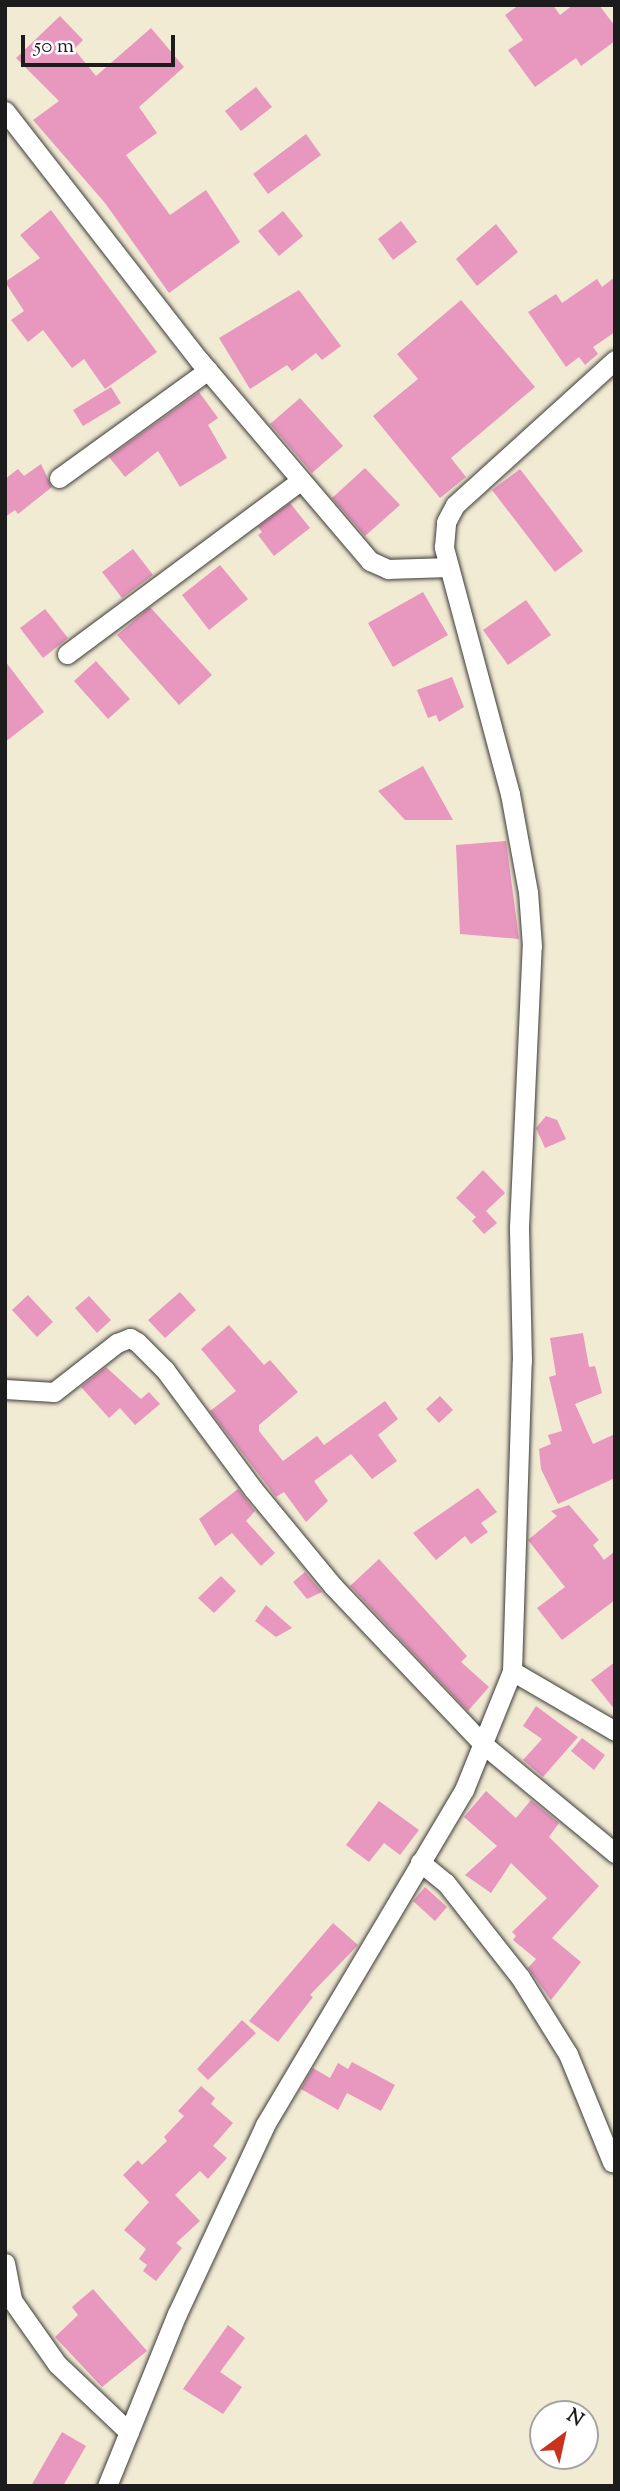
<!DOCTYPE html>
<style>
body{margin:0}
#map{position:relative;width:620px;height:2491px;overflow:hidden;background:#f2ebd4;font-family:"Sorts Mill Goudy",serif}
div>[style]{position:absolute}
.building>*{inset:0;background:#e897bf}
.roads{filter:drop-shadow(0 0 2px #3c3b38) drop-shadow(0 0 2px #3c3b38)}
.street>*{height:19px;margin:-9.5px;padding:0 9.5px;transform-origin:9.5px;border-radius:9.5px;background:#fff}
span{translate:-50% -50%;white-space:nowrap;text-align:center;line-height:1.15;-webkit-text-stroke:6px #fff;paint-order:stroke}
.frame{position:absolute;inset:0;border:7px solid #1c1c1c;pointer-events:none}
.north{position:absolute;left:529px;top:2400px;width:70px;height:70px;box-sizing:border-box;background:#fff;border:2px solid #a4a4a4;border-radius:50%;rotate:33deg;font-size:19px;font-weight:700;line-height:28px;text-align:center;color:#1c1c1c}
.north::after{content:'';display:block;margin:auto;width:24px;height:32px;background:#c8321e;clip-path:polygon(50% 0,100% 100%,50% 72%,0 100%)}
.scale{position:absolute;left:21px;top:35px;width:154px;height:32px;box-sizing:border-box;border:4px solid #1c1c1c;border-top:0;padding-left:9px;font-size:21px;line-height:24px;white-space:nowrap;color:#1c1c1c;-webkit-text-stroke:5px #fff;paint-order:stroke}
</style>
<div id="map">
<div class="building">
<i style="clip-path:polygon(519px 5px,553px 5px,560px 15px,573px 5px,599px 5px,615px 26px,615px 41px,581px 66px,576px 58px,535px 87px,508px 50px,523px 40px,505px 15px)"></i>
<i style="clip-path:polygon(60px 16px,83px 40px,74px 49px,96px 76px,151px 28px,184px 67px,139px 107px,157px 133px,126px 155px,170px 215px,206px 190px,240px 242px,169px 293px,105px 203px,33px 120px,59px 101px,16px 58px)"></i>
<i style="clip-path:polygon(256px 87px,272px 107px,241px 131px,225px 111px)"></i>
<i style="clip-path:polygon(306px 134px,321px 155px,268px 194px,253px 174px)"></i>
<i style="clip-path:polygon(51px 210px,157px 352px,105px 389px,84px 359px,72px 368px,43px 330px,28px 342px,11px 320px,24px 311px,5px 282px,40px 258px,20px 235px)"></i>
<i style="clip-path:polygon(283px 211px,303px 236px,279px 256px,258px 231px)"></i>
<i style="clip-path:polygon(401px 221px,417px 242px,393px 260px,378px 239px)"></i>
<i style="clip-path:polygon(496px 224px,518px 252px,477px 286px,456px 259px)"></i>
<i style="clip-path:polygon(615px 277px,615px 332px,593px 347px,598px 354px,585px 365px,579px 357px,566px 367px,528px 312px,556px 294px,562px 303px,597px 279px,602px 287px)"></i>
<i style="clip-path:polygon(299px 290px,341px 346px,322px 360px,316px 353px,292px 371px,287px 365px,250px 389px,219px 338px)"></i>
<i style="clip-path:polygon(461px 300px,535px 387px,451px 458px,466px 477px,440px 498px,373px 416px,418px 379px,397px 354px)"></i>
<i style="clip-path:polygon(111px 387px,121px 403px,83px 426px,73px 410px)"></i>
<i style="clip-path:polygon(199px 392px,218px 418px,208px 425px,227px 458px,180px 487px,158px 451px,125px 477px,109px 457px)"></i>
<i style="clip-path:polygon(300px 398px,343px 446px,312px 473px,270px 424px)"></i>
<i style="clip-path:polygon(41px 464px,52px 487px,18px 514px,15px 510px,5px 517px,5px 479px,18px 469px,24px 476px)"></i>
<i style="clip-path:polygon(365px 468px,400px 505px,365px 536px,332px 498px)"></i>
<i style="clip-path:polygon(520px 469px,583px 551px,555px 572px,492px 490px)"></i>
<i style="clip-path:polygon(290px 503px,310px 528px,274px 556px,258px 535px,262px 532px,258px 527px)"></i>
<i style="clip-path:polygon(133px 549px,153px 575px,122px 598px,102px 572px)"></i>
<i style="clip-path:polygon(220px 565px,248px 599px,209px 630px,182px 595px)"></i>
<i style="clip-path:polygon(423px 592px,448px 635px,393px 667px,368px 623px)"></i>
<i style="clip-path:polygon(526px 600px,551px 635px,508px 665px,483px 630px)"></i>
<i style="clip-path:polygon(150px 607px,212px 675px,179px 705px,117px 635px)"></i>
<i style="clip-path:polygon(45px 609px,68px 638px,43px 658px,20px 628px)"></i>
<i style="clip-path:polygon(5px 661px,44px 712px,5px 742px)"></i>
<i style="clip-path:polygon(96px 661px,130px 699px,108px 719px,74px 681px)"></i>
<i style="clip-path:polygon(452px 677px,464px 707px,439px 722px,436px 715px,428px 718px,417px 690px)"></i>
<i style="clip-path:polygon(423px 766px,453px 820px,405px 820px,378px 791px)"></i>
<i style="clip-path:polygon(506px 841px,519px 939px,460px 934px,456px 845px)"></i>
<i style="clip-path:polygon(546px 1116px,557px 1120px,566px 1139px,545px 1148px,536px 1128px)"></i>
<i style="clip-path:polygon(483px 1170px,505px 1193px,486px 1211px,497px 1223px,484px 1234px,472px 1221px,476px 1217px,456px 1198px)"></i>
<i style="clip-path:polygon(180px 1292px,196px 1310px,165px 1338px,148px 1320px)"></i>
<i style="clip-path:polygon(28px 1295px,53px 1322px,37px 1337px,12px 1310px)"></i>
<i style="clip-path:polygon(89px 1296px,111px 1320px,97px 1333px,75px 1308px)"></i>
<i style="clip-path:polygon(229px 1325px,264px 1365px,270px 1360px,298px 1392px,259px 1425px,259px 1431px,283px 1461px,317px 1436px,324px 1445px,385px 1401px,398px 1419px,378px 1435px,397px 1461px,372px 1479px,351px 1454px,314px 1481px,328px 1501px,306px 1522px,284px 1492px,276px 1497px,210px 1411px,236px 1391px,201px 1349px)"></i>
<i style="clip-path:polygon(583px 1333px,589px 1367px,595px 1366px,602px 1393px,575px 1404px,593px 1444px,615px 1434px,615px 1478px,558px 1504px,541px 1469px,539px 1449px,551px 1444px,548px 1435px,562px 1431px,549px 1377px,556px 1375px,550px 1338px)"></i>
<i style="clip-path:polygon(106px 1367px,141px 1399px,149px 1392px,160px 1404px,135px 1425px,120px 1408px,109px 1418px,81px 1387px)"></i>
<i style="clip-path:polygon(440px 1396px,453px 1410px,439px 1423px,426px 1409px)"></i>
<i style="clip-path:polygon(478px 1488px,497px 1512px,481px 1523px,488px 1532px,471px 1544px,465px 1536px,436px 1560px,413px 1533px)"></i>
<i style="clip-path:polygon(238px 1489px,255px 1511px,246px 1521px,275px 1553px,261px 1566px,232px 1533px,215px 1546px,199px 1519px)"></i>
<i style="clip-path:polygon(569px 1505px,599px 1540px,593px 1545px,604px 1560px,615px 1551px,615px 1600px,562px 1640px,537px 1608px,565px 1587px,528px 1540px,557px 1516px,551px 1511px)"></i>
<i style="clip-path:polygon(379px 1559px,467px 1656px,461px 1662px,489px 1687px,468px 1711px,350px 1586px)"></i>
<i style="clip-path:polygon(305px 1572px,322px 1592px,307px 1599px,293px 1582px)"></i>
<i style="clip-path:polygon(221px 1576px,236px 1591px,214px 1613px,198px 1598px)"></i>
<i style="clip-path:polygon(266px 1605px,292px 1628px,276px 1637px,255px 1621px)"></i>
<i style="clip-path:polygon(615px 1662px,615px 1710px,591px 1680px)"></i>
<i style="clip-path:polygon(536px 1706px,578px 1737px,543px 1777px,523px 1760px,542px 1739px,523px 1726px)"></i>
<i style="clip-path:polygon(582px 1738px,605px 1755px,594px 1770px,571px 1751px)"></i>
<i style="clip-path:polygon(486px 1791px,516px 1818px,531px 1800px,559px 1823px,549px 1837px,599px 1886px,552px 1938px,581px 1962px,551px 2000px,528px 1968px,536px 1959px,513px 1940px,516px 1936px,512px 1932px,547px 1898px,511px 1863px,491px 1893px,465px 1875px,497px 1846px,464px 1817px)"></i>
<i style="clip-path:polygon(379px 1801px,419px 1830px,400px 1855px,384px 1843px,369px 1862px,346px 1845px)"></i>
<i style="clip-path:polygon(425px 1887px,447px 1907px,435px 1921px,413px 1901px)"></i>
<i style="clip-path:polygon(333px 1923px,358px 1945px,310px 1995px,313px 1997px,278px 2042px,249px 2021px)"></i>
<i style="clip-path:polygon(242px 2020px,256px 2033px,208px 2080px,197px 2069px)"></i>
<i style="clip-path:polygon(352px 2062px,395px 2085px,381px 2111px,347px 2093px,338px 2110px,301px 2089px,313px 2068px,330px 2078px,338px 2063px,348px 2069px)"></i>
<i style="clip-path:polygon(201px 2086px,215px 2098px,211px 2104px,233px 2123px,213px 2146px,227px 2158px,208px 2179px,200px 2171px,175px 2195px,200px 2221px,176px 2243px,182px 2248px,156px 2281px,143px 2271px,147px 2265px,139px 2259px,146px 2249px,124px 2230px,149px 2202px,123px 2175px,138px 2160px,142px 2165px,167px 2141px,164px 2137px,184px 2116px,178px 2111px)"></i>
<i style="clip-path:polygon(93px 2289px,147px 2351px,102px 2387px,55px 2337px,78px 2315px,72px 2307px)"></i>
<i style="clip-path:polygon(228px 2325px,245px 2338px,220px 2372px,242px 2387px,223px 2414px,183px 2389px)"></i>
<i style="clip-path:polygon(62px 2432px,86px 2446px,63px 2486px,31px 2486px)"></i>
</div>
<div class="roads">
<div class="street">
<i style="left:5px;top:111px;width:316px;rotate:52.1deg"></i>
<i style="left:199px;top:360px;width:264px;rotate:49.6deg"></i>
<i style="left:370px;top:561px;width:20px;rotate:24deg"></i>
<i style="left:388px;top:569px;width:60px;rotate:-1.9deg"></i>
<i style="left:59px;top:478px;width:184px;rotate:-35.9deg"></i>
<i style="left:67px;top:654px;width:290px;rotate:-36.6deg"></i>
<i style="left:5px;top:1389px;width:49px;rotate:3.5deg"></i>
<i style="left:54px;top:1392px;width:80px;rotate:-37.9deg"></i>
<i style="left:117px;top:1343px;width:14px;rotate:-21deg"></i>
<i style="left:130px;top:1338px;width:8px;rotate:30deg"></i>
<i style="left:137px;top:1342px;width:40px;rotate:45deg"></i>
<i style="left:165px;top:1370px;width:148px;rotate:53.5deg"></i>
<i style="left:253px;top:1489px;width:126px;rotate:50.5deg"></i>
<i style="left:333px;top:1586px;width:83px;rotate:46.5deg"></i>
<i style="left:390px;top:1646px;width:137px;rotate:46.5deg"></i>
<i style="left:484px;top:1745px;width:170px;rotate:39.5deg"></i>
<i style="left:512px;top:1671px;width:119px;rotate:30.2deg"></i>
<i style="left:420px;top:1862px;width:33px;rotate:39deg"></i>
<i style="left:446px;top:1883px;width:120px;rotate:51.8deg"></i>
<i style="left:520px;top:1977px;width:91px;rotate:58.1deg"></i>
<i style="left:568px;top:2054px;width:117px;rotate:67.8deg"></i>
<i style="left:5px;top:2263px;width:38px;rotate:79deg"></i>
<i style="left:12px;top:2300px;width:78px;rotate:54.9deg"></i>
<i style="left:57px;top:2364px;width:99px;rotate:43.4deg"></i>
<i style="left:107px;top:2486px;width:186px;rotate:-67.9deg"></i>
<i style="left:177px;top:2314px;width:208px;rotate:-65deg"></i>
<i style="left:265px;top:2125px;width:390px;rotate:-59.3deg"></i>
<i style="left:464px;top:1790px;width:128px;rotate:-68deg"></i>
<i style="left:512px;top:1671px;width:310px;rotate:-88.2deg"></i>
<i style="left:522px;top:1361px;width:134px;rotate:-91.3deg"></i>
<i style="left:519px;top:1227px;width:281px;rotate:-87.4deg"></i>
<i style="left:532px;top:946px;width:54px;rotate:-94.2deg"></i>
<i style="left:528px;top:892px;width:100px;rotate:-100.4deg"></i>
<i style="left:510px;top:794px;width:256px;rotate:-105deg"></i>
<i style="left:444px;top:547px;width:25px;rotate:-85deg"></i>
<i style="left:446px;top:522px;width:19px;rotate:-62deg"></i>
<i style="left:455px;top:505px;width:216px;rotate:-42.2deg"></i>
</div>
</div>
<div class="frame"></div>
<div class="north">N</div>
<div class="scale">50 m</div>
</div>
